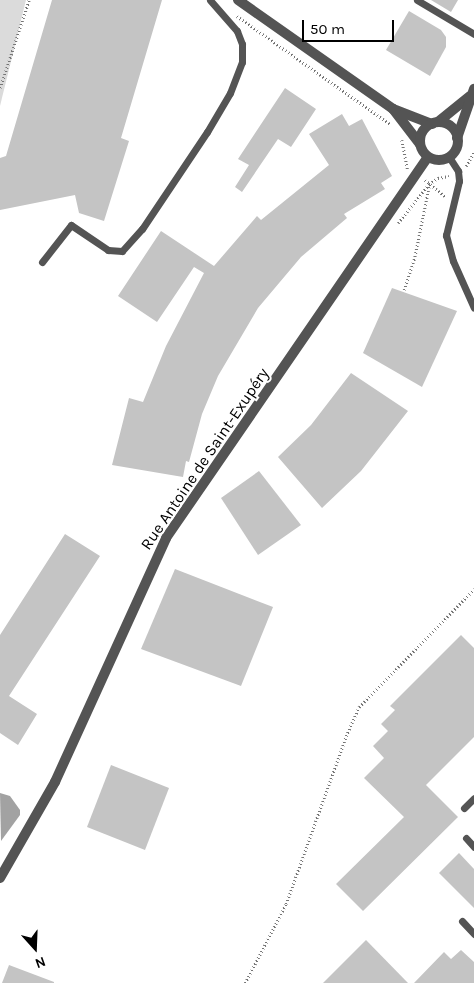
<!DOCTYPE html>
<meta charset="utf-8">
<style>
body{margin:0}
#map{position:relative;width:474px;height:983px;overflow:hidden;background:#fff;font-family:Karla,sans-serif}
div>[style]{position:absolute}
.green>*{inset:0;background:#dbdbdb}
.water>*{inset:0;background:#a2a2a2}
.building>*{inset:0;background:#c4c4c4}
.path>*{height:2.5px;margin-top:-1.25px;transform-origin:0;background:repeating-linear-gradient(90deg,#767676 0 1px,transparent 0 3.5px)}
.service>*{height:7px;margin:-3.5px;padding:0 3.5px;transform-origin:3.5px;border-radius:3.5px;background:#545454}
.minor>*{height:10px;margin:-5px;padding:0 5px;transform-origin:5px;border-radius:5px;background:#545454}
.minor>.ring{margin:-5px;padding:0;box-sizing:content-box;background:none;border:10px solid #545454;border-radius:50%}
span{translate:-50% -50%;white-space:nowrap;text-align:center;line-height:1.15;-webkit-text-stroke:4px #fff;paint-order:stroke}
.street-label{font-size:16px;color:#000}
.north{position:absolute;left:10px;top:923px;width:50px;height:50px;-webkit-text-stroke:4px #fff;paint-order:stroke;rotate:160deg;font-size:14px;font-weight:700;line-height:20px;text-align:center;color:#000}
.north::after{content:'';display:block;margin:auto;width:18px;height:22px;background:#000;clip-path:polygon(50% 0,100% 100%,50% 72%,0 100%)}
.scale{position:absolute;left:302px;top:20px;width:92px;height:22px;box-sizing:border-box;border:2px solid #000;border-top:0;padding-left:6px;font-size:15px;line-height:18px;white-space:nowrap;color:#000;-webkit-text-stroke:4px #fff;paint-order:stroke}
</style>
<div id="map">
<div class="green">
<i style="clip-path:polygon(0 0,26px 0,0 106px)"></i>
</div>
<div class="water">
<i style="clip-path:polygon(0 793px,10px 796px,20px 810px,20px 815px,1px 841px)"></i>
</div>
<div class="building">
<i style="clip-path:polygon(52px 0,162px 0,121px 138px,129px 141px,104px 221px,79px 213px,75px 195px,0 210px,0 158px,6px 156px)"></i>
<i style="clip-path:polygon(431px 0,458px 0,451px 12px)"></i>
<i style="clip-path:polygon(409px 11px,441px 30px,446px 37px,446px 47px,430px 76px,386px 50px)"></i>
<i style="clip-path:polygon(285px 88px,316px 109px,291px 147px,278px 139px,242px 192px,235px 187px,249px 165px,238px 159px)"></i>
<i style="clip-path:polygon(342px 114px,349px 126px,362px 119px,392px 176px,381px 183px,385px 189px,344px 214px,347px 218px,301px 257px,258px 308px,218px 376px,202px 414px,189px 462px,186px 461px,183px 477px,112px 465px,129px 398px,143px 402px,166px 346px,204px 273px,194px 267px,157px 322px,118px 296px,161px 231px,214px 266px,257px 216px,261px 220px,329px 165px,309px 134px)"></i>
<i style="clip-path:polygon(392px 288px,457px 311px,422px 387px,363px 353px)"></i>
<i style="clip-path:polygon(351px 373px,408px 411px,361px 471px,322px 508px,278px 457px,311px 425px)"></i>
<i style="clip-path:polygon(259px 471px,301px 525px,258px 555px,221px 498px)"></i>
<i style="clip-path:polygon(65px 534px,100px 556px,9px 696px,37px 714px,18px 745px,0 733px,0 635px)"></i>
<i style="clip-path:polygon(175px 569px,273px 607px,241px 686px,141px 649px)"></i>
<i style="clip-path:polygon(461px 635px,474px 648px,474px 737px,426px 785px,458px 817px,363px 911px,336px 884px,404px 817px,364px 778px,384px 758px,373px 746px,388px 731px,381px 724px,395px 710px,390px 706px)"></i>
<i style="clip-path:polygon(111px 765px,169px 788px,145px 850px,87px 827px)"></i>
<i style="clip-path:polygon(459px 853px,474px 869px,474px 908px,439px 873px)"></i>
<i style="clip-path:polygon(366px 940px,408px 983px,323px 983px)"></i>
<i style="clip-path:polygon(461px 950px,474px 962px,474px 983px,414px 983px,444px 952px,451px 959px)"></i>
<i style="clip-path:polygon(9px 965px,54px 982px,54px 983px,2px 983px)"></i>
</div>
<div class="path">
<i style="left:237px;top:16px;width:187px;rotate:35.2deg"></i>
<i style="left:0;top:88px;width:93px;rotate:-71.8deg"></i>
<i style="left:402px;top:140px;width:31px;rotate:79deg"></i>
<i style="left:466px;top:166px;width:16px;rotate:-60deg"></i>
<i style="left:425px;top:180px;width:27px;rotate:39deg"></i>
<i style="left:398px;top:223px;width:50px;rotate:-51.5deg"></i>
<i style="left:429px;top:184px;width:11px;rotate:-34deg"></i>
<i style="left:438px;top:178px;width:11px;rotate:-10deg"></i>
<i style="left:404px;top:290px;width:32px;rotate:-72deg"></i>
<i style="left:414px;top:260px;width:76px;rotate:-78.5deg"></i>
<i style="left:245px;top:983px;width:89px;rotate:-62.6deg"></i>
<i style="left:286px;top:904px;width:178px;rotate:-70.3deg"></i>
<i style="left:346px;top:736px;width:32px;rotate:-66deg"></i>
<i style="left:359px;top:707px;width:165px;rotate:-45.7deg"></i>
</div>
<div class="service">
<i style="left:417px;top:0;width:66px;rotate:30.8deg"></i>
<i style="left:449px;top:157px;width:17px;rotate:57deg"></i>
<i style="left:458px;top:171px;width:10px;rotate:84deg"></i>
<i style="left:459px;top:181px;width:56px;rotate:103.5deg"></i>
<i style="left:446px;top:235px;width:27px;rotate:75deg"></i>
<i style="left:453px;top:261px;width:51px;rotate:65.9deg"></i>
<i style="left:42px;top:262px;width:47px;rotate:-51.9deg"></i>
<i style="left:71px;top:225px;width:45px;rotate:34deg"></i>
<i style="left:108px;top:250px;width:14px;rotate:4deg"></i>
<i style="left:122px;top:251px;width:30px;rotate:-48deg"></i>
<i style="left:142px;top:229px;width:117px;rotate:-56.2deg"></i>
<i style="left:207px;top:132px;width:45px;rotate:-59.5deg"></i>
<i style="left:230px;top:93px;width:33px;rotate:-69deg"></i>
<i style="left:242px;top:62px;width:18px;rotate:-90deg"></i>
<i style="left:242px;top:44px;width:14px;rotate:-111deg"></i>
<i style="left:237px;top:31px;width:41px;rotate:-131.1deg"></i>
<i style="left:464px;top:808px;width:14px;rotate:-45deg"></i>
<i style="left:466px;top:838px;width:12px;rotate:48deg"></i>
<i style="left:462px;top:921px;width:18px;rotate:47deg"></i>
</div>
<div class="minor">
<i style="left:238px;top:0;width:189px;rotate:35.1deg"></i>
<i style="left:393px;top:109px;width:42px;rotate:21deg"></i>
<i style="left:393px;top:109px;width:44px;rotate:52.4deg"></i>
<i style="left:438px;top:122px;width:41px;rotate:-39.1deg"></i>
<i class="ring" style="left:420px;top:122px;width:28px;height:28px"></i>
<i style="left:457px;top:138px;width:52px;rotate:-70.9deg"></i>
<i style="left:0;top:878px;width:111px;rotate:-60.2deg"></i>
<i style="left:55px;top:782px;width:268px;rotate:-65.5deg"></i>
<i style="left:166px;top:538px;width:462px;rotate:-55.5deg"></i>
</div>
<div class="street-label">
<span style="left:205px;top:459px;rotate:-56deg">Rue Antoine de Saint-Exupéry</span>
</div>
<div class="north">N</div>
<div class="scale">50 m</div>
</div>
